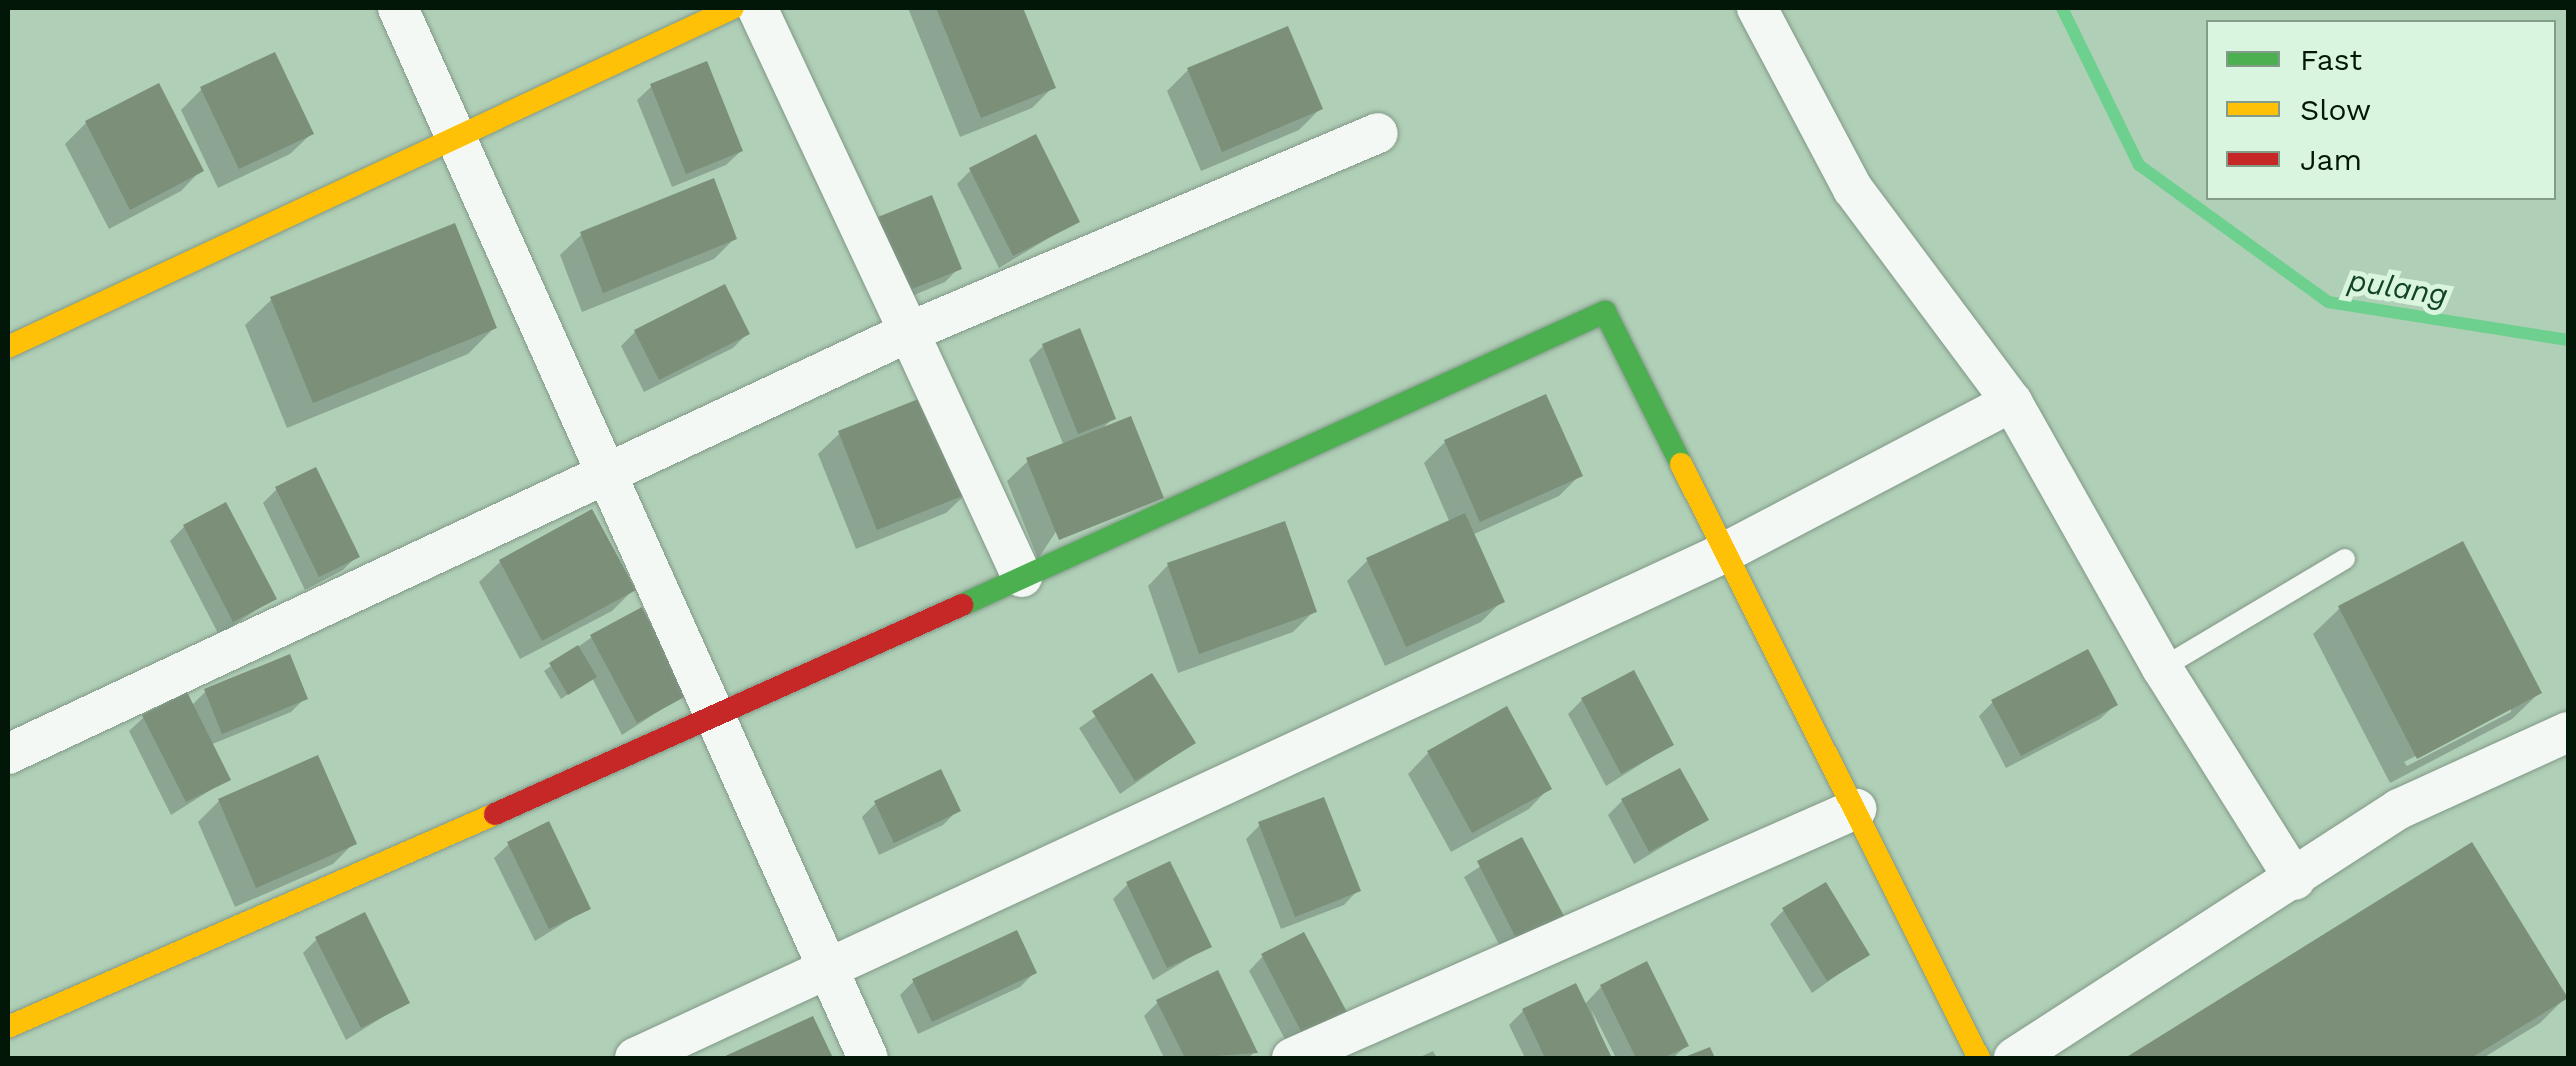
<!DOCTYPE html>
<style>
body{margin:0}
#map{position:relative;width:2576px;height:1066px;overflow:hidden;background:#b0cfb7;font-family:"Work Sans",sans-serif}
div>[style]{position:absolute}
.shadow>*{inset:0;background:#0003}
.stream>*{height:12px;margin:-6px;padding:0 6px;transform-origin:6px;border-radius:6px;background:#6ed08e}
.building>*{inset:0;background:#7b8f79}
.roads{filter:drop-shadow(0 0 2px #809886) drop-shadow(0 0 2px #809886)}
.lane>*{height:20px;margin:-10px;padding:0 10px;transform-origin:10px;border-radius:10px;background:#f3f8f4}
.street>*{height:40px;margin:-20px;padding:0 20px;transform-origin:20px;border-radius:20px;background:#f3f8f4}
.fast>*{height:22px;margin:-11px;padding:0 11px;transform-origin:11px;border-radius:11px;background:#4caf50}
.slow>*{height:22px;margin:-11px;padding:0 11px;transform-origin:11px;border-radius:11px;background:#ffc107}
.jam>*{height:22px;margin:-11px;padding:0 11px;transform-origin:11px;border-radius:11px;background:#c62828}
span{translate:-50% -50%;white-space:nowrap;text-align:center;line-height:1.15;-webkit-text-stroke:10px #d9f5df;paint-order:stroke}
.water-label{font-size:30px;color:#124423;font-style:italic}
.frame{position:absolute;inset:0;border:10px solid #021708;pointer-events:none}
.legend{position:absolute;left:2206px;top:20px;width:350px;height:180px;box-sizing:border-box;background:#d9f5df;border:2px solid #839c89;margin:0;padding:12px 18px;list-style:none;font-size:30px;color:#021708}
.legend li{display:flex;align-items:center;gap:20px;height:50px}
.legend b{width:50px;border:2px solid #839c89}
</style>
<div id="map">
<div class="shadow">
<i style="clip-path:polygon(908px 8px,1021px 8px,1053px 87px,1032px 108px,960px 137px)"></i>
<i style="clip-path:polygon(1188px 70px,1320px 109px,1299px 130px,1201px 171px,1167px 91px)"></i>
<i style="clip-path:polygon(158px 86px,201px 170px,181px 191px,109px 229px,65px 144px,86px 123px)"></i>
<i style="clip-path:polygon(652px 86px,741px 151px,726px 165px,672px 187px,637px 100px)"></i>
<i style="clip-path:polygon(202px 89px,311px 134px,290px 154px,218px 188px,181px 110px)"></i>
<i style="clip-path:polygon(971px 170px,1077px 221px,999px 268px,957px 184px)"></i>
<i style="clip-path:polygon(712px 181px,735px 238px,714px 259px,582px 312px,560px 255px,581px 235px)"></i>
<i style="clip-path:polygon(879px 219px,959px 268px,945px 282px,893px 304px,865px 233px)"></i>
<i style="clip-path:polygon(272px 299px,494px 328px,468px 354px,287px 428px,245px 325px)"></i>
<i style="clip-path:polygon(635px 332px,747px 334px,733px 348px,644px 392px,621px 346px)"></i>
<i style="clip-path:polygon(1043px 346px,1113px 418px,1100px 431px,1130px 419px,1038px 559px,1007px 481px,1028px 461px,1064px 446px,1029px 360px)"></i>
<i style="clip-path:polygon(839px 434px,967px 493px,946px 513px,856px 549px,818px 454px)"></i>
<i style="clip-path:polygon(1445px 442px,1580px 475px,1559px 496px,1472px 535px,1502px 601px,1481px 622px,1385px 666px,1347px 581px,1368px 560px,1450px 523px,1424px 463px)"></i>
<i style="clip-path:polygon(277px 489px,357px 556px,343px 570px,305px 590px,263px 503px)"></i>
<i style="clip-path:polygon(184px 527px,274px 598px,219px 635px,170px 541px)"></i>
<i style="clip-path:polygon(500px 562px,633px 590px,612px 611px,520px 659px,479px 582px)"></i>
<i style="clip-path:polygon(1168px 565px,1314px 611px,1293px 632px,1178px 673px,1148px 586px)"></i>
<i style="clip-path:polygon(evenodd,2340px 608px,2539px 693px,2512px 719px,2390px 783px,2313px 634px,2340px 608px,2511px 707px,2511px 712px,2407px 766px,2404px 762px,2511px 707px)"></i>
<i style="clip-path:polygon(592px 637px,685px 694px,622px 735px,592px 678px,561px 699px,544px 671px)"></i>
<i style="clip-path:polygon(1152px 677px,1193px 743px,1120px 794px,1079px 728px)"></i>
<i style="clip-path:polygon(206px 691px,305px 698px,291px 712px,210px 745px,228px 779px,171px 815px,129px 731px,144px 717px,191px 706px)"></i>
<i style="clip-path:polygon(1582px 700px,1671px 745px,1606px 786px,1568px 714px)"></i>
<i style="clip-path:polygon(1993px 702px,2115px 705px,2100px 719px,2006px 768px,1979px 716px)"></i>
<i style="clip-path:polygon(1428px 753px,1549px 788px,1529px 809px,1451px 852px,1408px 774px)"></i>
<i style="clip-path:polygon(219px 801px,354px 843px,333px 864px,235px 907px,198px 822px)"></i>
<i style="clip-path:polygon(1622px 801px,1706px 820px,1634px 864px,1608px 815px)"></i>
<i style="clip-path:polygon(876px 803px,958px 810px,943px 825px,879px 855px,862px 817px)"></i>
<i style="clip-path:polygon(1260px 825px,1358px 890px,1344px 905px,1281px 929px,1246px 839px)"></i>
<i style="clip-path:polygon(1521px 840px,1546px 930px,1503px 952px,1464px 877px)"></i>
<i style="clip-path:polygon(509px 844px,588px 908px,535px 941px,494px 858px)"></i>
<i style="clip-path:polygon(2472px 845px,2566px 997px,2540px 1023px,2483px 1058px,2130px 1058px)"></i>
<i style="clip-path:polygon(1128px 884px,1209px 946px,1153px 980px,1113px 899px)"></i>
<i style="clip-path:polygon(1784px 910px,1867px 954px,1812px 993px,1770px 924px)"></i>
<i style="clip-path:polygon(317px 939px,407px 1002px,346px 1040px,303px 953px)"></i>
<i style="clip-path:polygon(1263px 956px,1344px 1011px,1289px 1047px,1249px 971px)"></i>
<i style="clip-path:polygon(1034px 973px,1020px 987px,918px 1034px,900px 995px,914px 981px)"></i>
<i style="clip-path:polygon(1601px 987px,1686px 1046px,1673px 1058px,1616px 1058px,1591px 1009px,1609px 1058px,1525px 1058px,1509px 1025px,1523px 1011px,1584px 1005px)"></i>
<i style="clip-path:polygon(1158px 1002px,1255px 1052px,1248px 1058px,1164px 1058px,1144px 1016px)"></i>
<i style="clip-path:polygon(812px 1019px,830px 1058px,727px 1058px)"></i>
<i style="clip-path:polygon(1433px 1051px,1437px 1058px,1418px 1058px)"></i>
</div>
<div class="stream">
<i style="left:2062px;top:8px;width:175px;rotate:63.9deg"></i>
<i style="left:2139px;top:165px;width:233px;rotate:35.9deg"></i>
<i style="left:2328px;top:302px;width:243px;rotate:9deg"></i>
</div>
<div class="building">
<i style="clip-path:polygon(936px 8px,1023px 8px,1056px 88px,981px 118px)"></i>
<i style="clip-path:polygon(1288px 26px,1323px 109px,1222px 152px,1187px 68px)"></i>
<i style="clip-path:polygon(275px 52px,314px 134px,239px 169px,200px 87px)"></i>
<i style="clip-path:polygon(707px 61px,743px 151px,686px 174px,650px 84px)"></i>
<i style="clip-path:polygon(159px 83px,204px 171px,130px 210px,85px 121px)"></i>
<i style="clip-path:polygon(1036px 134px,1080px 222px,1013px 256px,969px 168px)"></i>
<i style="clip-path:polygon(714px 178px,737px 239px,603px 293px,580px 232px)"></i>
<i style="clip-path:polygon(932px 195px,962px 269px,907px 291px,878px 217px)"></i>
<i style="clip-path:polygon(455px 223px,497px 328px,313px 403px,270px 297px)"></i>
<i style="clip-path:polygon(725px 284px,750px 334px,659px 380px,634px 330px)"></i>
<i style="clip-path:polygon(1080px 328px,1116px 419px,1078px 434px,1042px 344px)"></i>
<i style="clip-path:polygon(931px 394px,970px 493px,877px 530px,838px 431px)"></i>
<i style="clip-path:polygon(1546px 394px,1583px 476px,1480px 522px,1444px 440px)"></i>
<i style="clip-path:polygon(1131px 416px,1164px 498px,1059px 540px,1026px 458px)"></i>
<i style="clip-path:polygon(316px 467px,360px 557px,319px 577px,275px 487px)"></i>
<i style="clip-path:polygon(226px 502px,277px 599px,233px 622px,183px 525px)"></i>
<i style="clip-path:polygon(592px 509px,636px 590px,542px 641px,499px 560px)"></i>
<i style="clip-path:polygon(1465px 513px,1505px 602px,1406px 647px,1366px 558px)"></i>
<i style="clip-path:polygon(1285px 521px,1317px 612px,1199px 654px,1167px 563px)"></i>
<i style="clip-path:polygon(2463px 541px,2542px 693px,2417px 759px,2338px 606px)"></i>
<i style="clip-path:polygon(642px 607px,688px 695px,637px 723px,590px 635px)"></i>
<i style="clip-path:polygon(578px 645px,597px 677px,568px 695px,549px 663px)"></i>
<i style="clip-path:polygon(2088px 649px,2118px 705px,2021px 756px,1991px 700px)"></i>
<i style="clip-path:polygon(290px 654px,308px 699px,222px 734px,204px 689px)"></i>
<i style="clip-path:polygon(1634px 670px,1674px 745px,1621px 774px,1581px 698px)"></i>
<i style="clip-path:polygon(1152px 673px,1196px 743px,1135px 781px,1092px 711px)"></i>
<i style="clip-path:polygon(187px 692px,231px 780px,186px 802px,142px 715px)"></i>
<i style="clip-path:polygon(1507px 706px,1552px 789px,1472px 833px,1427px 751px)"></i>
<i style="clip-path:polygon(318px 755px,357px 844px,256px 888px,218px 799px)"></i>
<i style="clip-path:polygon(1680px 768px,1709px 820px,1649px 852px,1621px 799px)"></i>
<i style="clip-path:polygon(941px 769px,961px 811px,894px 843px,874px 801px)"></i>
<i style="clip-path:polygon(1324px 797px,1361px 891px,1295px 917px,1258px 822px)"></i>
<i style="clip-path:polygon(549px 821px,591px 909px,549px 929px,507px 842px)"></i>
<i style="clip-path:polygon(1522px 837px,1564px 916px,1517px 940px,1477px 861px)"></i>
<i style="clip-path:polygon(2472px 842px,2568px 998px,2471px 1058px,2125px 1058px)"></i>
<i style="clip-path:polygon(1170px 861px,1212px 947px,1167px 968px,1126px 882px)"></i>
<i style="clip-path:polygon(1826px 882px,1870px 955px,1827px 981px,1782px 908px)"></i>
<i style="clip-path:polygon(365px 912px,410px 1003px,361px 1028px,315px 937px)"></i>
<i style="clip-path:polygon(1017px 930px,1037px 973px,932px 1022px,912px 979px)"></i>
<i style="clip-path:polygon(1304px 932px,1347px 1012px,1303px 1035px,1261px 954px)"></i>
<i style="clip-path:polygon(1647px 961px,1689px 1046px,1663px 1058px,1636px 1058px,1600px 985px)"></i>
<i style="clip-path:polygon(1218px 970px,1258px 1053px,1185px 1058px,1156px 1000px)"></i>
<i style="clip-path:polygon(1576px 983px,1612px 1058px,1545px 1058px,1522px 1009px)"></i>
<i style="clip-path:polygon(813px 1016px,833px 1058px,721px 1058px)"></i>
<i style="clip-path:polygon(1710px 1047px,1715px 1058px,1682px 1058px)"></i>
</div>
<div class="roads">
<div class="lane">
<i style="left:2162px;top:668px;width:213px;rotate:-30.8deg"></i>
</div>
<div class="street">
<i style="left:398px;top:8px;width:1150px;rotate:65.89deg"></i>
<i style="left:1757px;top:8px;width:205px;rotate:62.1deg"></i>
<i style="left:1853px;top:189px;width:266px;rotate:53.3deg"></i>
<i style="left:2012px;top:402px;width:305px;rotate:60.6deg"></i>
<i style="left:2162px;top:668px;width:250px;rotate:57.9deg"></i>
<i style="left:1022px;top:577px;width:270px;rotate:-114.8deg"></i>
<i style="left:909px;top:332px;width:509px;rotate:-22.99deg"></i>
<i style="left:8px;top:754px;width:995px;rotate:-25.1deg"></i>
<i style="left:909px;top:332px;width:358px;rotate:-115.1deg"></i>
<i style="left:635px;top:1058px;width:1203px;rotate:-24.88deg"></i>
<i style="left:1726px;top:552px;width:323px;rotate:-27.7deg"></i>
<i style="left:1292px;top:1058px;width:617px;rotate:-23.82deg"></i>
<i style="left:2014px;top:1058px;width:459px;rotate:-32.9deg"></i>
<i style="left:2399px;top:809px;width:186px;rotate:-24.5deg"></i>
</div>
<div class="fast">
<i style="left:962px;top:605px;width:707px;rotate:-24.5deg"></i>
<i style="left:1605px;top:312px;width:170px;rotate:63.4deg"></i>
</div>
<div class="slow">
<i style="left:8px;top:347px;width:800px;rotate:-25.06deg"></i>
<i style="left:1681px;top:464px;width:665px;rotate:63.36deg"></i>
<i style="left:8px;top:1027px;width:532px;rotate:-23.62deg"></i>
</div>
<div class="jam">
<i style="left:495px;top:814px;width:512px;rotate:-24.11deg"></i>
</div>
</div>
<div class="water-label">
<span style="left:2398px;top:288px;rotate:9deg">pulang</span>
</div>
<div class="frame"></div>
<ul class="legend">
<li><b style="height:12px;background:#4caf50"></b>Fast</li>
<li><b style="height:12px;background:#ffc107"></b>Slow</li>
<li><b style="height:12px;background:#c62828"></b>Jam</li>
</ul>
</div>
